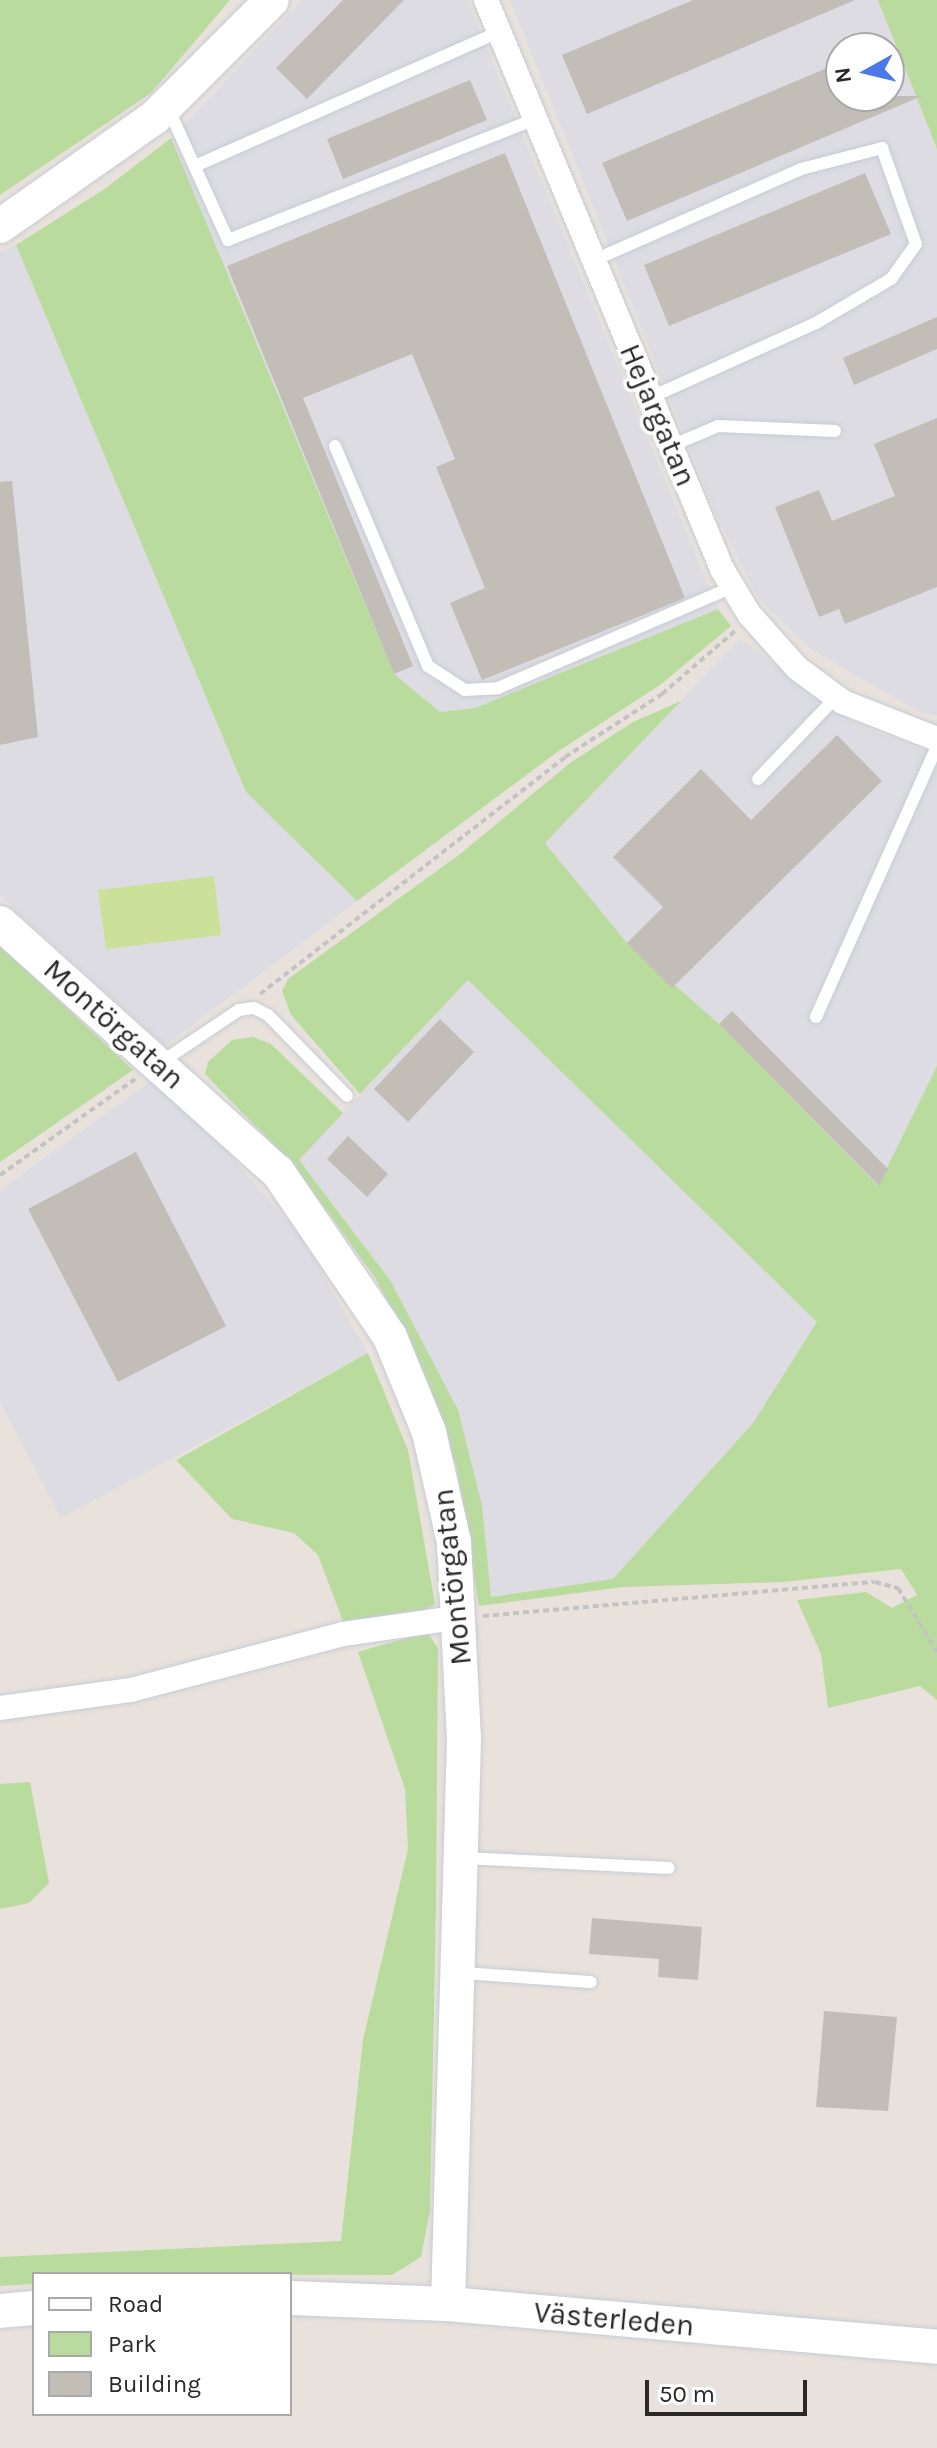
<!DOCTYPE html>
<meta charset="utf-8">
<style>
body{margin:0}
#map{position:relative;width:937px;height:2448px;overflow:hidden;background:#e9e2dc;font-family:Karla,sans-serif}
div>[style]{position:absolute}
.industrial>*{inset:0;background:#dddce2}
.green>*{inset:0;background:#b9db9d}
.pitch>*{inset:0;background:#cbe19a}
.building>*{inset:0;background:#c2bdb7}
.path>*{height:4px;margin-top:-2px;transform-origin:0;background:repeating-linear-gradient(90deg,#c3c3c3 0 6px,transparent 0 10px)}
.roads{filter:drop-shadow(0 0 2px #c7ccd5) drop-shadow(0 0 2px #c7ccd5)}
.lane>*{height:12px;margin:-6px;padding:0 6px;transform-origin:6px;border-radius:6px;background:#fff}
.street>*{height:24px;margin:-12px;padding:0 12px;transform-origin:12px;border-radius:12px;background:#fff}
.secondary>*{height:34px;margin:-17px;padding:0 17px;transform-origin:17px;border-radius:17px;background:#fff}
span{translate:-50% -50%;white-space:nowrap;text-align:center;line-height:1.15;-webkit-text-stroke:7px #fff;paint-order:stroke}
.street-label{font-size:30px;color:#292929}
.legend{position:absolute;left:32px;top:2272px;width:260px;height:144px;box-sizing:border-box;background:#fff;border:2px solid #a9a9a9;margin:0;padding:10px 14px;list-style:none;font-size:24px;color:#292929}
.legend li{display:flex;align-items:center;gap:16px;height:40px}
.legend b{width:40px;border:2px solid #a9a9a9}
.north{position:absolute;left:825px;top:32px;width:80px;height:80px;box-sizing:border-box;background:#fff;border:2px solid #a9a9a9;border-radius:50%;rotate:262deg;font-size:22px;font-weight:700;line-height:32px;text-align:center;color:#292929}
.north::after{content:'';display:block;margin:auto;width:28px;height:36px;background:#4b79e7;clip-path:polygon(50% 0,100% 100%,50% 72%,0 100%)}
.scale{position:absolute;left:645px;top:2380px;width:162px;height:36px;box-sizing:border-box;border:4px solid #292929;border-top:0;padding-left:10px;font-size:24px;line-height:28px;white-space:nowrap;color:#292929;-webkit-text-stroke:6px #fff;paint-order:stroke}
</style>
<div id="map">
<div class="industrial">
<i style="clip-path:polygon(302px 0,467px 0,718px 609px,475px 708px,440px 712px,394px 674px,171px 138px)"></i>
<i style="clip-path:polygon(evenodd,510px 0,878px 0,937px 149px,937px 716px,921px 713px,809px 648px,758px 598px,716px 514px,510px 0,841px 48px,889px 48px,889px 96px,841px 96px,841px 48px)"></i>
<i style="clip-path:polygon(16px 245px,246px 792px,357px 901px,165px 1046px,0 896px,0 252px)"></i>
<i style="clip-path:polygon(740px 639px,858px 725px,937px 755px,937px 1067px,879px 1186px,719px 1024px,627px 943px,545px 843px)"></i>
<i style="clip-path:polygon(468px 980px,818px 1322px,753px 1423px,613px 1579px,491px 1597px,482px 1505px,390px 1280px,299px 1160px)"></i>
<i style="clip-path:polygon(151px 1081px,220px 1144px,302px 1238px,368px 1353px,61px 1518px,0 1402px,0 1190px)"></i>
</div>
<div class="green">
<i style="clip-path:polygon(0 0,230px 0,151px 93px,0 195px)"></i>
<i style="clip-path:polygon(878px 0,937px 0,937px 149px)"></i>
<i style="clip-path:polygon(171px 138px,394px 674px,440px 712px,475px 708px,718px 609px,731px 626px,660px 685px,560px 750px,357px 901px,246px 792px,16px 245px,106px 188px)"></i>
<i style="clip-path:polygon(681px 701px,545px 843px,627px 943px,719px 1024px,878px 1186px,937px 1066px,937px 1700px,920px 1686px,828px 1708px,821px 1654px,797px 1600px,866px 1592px,892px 1608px,917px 1595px,901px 1569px,783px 1582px,623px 1587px,479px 1606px,456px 1465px,418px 1362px,376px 1279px,296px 1168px,205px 1074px,208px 1062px,232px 1040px,253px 1037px,271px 1044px,343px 1113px,299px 1160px,390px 1280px,458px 1410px,482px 1505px,491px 1597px,613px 1579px,753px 1423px,817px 1322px,468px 980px,360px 1094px,291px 1015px,282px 991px,288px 979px,460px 854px,570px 763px,633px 722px)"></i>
<i style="clip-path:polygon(0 945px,133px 1070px,0 1162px)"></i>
<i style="clip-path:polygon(368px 1353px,408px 1450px,435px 1604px,422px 1613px,344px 1624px,318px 1555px,294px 1533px,232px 1519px,176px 1460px)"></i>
<i style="clip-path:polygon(427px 1632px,438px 1648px,436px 1905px,430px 2211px,421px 2257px,392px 2275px,34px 2274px,34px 2284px,0 2286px,0 2257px,341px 2241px,363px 2040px,408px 1849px,405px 1789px,358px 1652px)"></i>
<i style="clip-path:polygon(30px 1782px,49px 1883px,29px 1903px,0 1909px,0 1784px)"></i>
</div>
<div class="pitch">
<i style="clip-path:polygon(214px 876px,221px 935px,106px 949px,98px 890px)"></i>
</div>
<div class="building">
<i style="clip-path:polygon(343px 0,404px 0,307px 99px,276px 68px)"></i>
<i style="clip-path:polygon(693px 0,855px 0,587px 114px,562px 55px)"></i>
<i style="clip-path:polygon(841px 62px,841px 96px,922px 96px,627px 221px,602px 163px)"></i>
<i style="clip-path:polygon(470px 80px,487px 120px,343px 179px,327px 139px)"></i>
<i style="clip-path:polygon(505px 153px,685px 598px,482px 680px,450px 603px,485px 588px,436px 467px,455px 459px,412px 354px,303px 398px,413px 666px,394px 674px,227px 266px)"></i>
<i style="clip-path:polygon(865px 173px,891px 234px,669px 326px,644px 265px)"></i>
<i style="clip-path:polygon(937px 317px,937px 349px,854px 385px,843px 358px)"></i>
<i style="clip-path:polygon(937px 418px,937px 587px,845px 624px,839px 609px,819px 617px,775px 507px,819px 490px,832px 521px,895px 496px,874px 444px)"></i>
<i style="clip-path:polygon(12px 481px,38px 737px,0 745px,0 482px)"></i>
<i style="clip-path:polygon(837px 735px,882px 781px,672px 988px,627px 943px,663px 907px,613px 857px,701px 769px,751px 820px)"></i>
<i style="clip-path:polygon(732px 1011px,888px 1169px,879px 1186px,719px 1024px)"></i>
<i style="clip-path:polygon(440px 1019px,474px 1052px,408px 1122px,374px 1089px)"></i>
<i style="clip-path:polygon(348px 1136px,388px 1174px,367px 1197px,327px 1159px)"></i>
<i style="clip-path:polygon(136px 1152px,226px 1326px,118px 1382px,28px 1209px)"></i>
<i style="clip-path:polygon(592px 1918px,702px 1927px,698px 1980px,658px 1977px,659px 1959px,589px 1954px)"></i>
<i style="clip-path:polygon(824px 2011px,897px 2017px,888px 2111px,816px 2107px)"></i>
</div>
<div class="path">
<i style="left:260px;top:994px;width:386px;rotate:-37.8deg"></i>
<i style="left:565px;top:757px;width:116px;rotate:-33deg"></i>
<i style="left:662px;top:694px;width:96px;rotate:-40.8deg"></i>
<i style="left:0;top:1175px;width:166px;rotate:-35.4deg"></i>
<i style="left:483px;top:1616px;width:393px;rotate:-5deg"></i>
<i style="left:875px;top:1582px;width:24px;rotate:15deg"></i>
<i style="left:898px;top:1588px;width:75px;rotate:58.6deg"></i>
</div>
<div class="roads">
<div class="lane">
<i style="left:169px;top:110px;width:143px;rotate:65.6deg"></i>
<i style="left:228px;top:240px;width:330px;rotate:-21.5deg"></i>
<i style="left:195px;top:166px;width:332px;rotate:-23.8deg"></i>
<i style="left:594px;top:260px;width:226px;rotate:-23.7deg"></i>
<i style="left:801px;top:169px;width:84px;rotate:-14.5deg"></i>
<i style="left:882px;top:148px;width:102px;rotate:70.5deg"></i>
<i style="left:916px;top:244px;width:43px;rotate:125.5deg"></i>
<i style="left:891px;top:279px;width:87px;rotate:149.6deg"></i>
<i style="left:816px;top:323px;width:181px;rotate:155.8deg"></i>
<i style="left:335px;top:446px;width:239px;rotate:67.1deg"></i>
<i style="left:428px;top:666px;width:44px;rotate:33deg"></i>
<i style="left:465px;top:690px;width:33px;rotate:-3deg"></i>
<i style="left:498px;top:688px;width:256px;rotate:-23.3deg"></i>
<i style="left:671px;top:446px;width:51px;rotate:-23.1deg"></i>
<i style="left:718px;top:426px;width:117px;rotate:2.4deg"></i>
<i style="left:758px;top:779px;width:113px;rotate:-46.4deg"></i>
<i style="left:816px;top:1017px;width:296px;rotate:-65.9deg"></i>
<i style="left:160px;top:1063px;width:95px;rotate:-33.9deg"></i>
<i style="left:239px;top:1010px;width:15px;rotate:-8deg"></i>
<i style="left:254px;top:1008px;width:16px;rotate:27deg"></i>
<i style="left:268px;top:1015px;width:113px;rotate:45.7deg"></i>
<i style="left:464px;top:1858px;width:205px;rotate:2.8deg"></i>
<i style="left:462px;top:1973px;width:129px;rotate:4deg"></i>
</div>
<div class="street">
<i style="left:486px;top:0;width:616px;rotate:67.47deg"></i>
<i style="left:722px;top:569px;width:52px;rotate:59deg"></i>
<i style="left:749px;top:614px;width:72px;rotate:48.4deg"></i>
<i style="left:797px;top:668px;width:57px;rotate:36.5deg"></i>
<i style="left:843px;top:702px;width:101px;rotate:21.5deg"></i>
<i style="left:0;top:1708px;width:132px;rotate:-7.8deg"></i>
<i style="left:131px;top:1690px;width:219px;rotate:-14.8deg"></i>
<i style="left:343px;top:1634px;width:119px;rotate:-8.2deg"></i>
</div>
<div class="secondary">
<i style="left:0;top:226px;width:189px;rotate:-35.1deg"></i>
<i style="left:155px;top:117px;width:165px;rotate:-45deg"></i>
<i style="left:0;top:923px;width:373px;rotate:41.9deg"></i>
<i style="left:278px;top:1172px;width:199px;rotate:55.8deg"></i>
<i style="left:390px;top:1337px;width:103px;rotate:67.7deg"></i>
<i style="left:429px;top:1432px;width:113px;rotate:77.2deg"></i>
<i style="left:454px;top:1542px;width:197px;rotate:87.1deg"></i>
<i style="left:464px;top:1739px;width:565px;rotate:91.62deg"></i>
<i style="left:290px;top:2298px;width:158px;rotate:2.2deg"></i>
<i style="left:448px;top:2304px;width:491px;rotate:5deg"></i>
<i style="left:0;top:2311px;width:34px;rotate:-5deg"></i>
</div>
</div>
<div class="street-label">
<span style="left:658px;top:415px;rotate:67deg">Hejargatan</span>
<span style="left:114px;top:1024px;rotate:42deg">Montörgatan</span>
<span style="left:452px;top:1577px;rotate:-96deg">Montörgatan</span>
<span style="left:614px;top:2319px;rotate:5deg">Västerleden</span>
</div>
<ul class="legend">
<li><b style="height:10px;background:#fff"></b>Road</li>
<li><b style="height:22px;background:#b9db9d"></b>Park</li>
<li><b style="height:22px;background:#c2bdb7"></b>Building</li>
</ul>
<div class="north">N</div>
<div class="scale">50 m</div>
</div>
